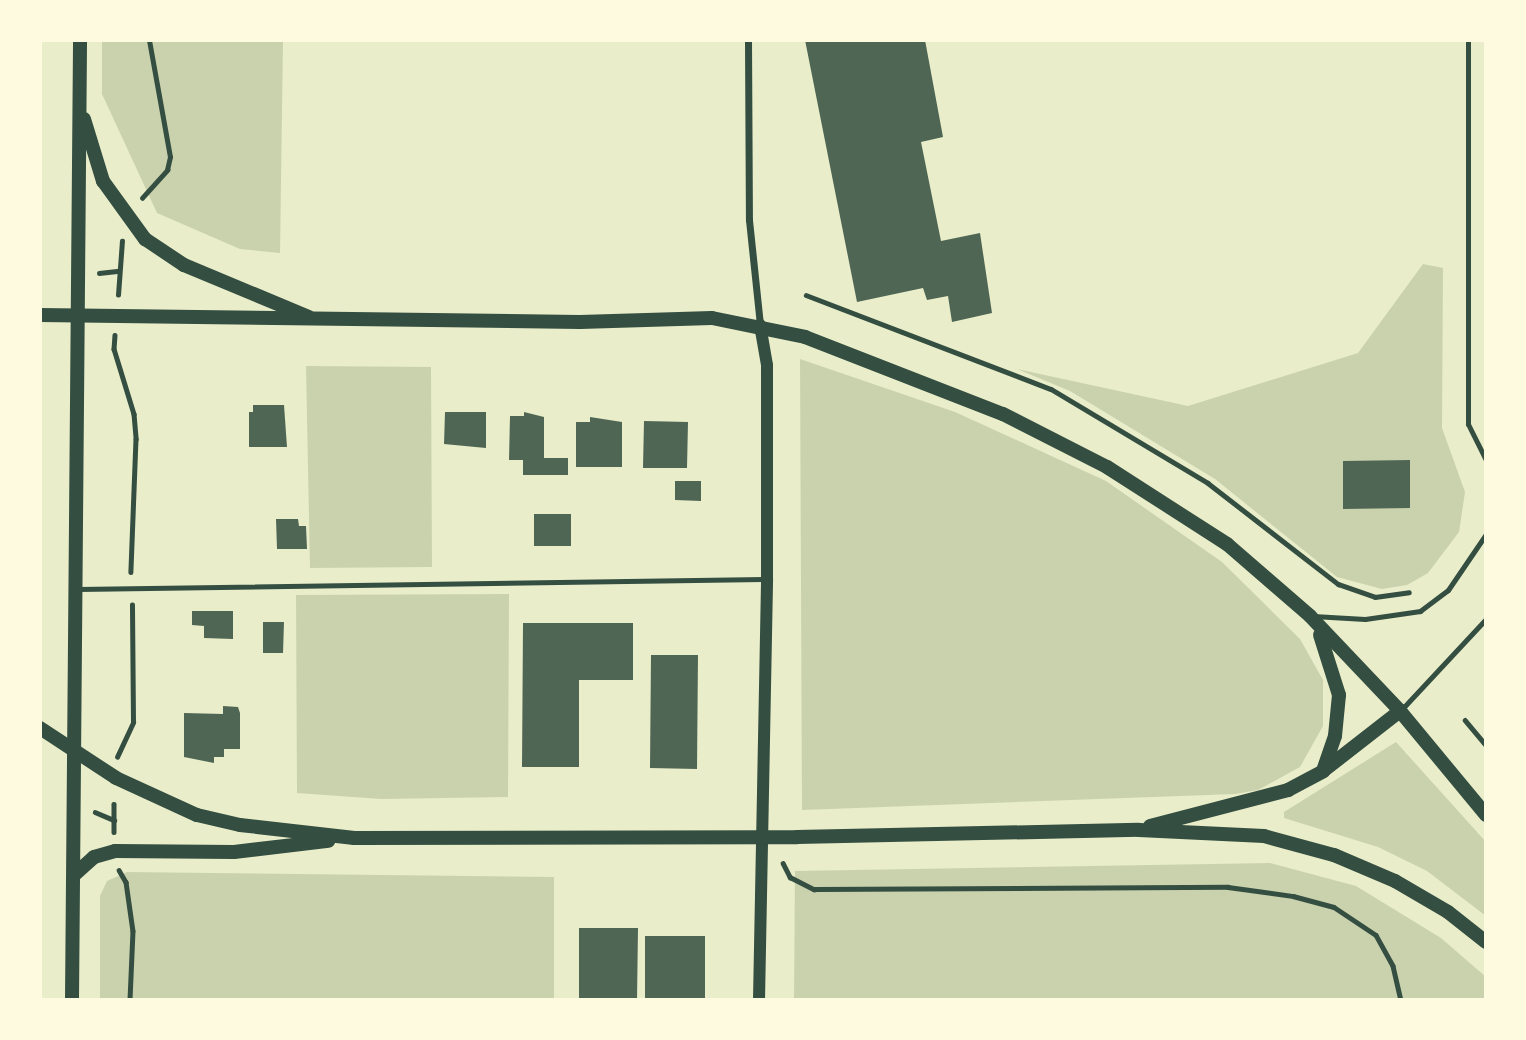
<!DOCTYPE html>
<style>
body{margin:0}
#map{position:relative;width:1526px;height:1040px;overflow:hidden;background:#e9edc9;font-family:Mulish,sans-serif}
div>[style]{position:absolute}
.green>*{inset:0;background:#cad2ad}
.building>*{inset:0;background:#4f6655}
.path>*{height:4.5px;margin:-2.25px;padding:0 2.25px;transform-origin:2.25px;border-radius:2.25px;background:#344e41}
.service>*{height:5px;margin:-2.5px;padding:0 2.5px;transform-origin:2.5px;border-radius:2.5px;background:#344e41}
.minor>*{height:7px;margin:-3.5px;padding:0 3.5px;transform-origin:3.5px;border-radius:3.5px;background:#344e41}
.tertiary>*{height:12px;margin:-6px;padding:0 6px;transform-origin:6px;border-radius:6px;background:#344e41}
.secondary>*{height:14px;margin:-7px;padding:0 7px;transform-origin:7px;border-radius:7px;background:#344e41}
span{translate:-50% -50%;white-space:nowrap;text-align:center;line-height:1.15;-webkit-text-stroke:7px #fefae0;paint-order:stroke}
.frame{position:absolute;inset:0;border:42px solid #fefae0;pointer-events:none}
</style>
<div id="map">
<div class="green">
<i style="clip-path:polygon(102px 40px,283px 40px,280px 253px,240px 249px,157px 213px,102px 94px)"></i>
<i style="clip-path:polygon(1423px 264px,1443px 268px,1442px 428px,1465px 492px,1459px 532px,1428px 573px,1407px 585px,1382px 589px,1337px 577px,1215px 479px,1070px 391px,1017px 369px,1188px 406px,1358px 353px)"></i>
<i style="clip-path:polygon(800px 359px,955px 412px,1106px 481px,1222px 562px,1300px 639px,1323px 680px,1323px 726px,1300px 767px,1258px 790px,1235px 794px,802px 810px)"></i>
<i style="clip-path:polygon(306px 366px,431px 367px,432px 567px,310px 568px)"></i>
<i style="clip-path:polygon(509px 594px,508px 797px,381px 799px,297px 793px,296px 595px)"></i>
<i style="clip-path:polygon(1396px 742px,1486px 842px,1486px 916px,1427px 871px,1378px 847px,1284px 818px,1284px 812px)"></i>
<i style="clip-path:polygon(1270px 863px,1356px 886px,1441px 938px,1486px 977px,1486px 1000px,794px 1000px,795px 871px)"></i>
<i style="clip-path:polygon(127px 872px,554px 877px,554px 1000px,100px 1000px,100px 896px,107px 881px)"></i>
</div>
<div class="building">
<i style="clip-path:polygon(805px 40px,925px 40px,943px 137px,921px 142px,941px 241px,980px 233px,992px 313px,952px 322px,948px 296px,927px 300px,923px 288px,857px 302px)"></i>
<i style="clip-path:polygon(253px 405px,284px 405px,287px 447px,249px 447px,249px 412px,253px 412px)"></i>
<i style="clip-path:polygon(445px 412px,486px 412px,486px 448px,444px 444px)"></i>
<i style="clip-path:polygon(524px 412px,544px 417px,544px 458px,568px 458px,568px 475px,523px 475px,523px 460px,509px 460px,510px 416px,524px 416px)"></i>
<i style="clip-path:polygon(590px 417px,622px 422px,622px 467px,576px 467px,576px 422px,590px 422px)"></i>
<i style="clip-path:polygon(644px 421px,688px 422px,687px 468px,643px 468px)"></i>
<i style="clip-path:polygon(1410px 460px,1410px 508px,1343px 509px,1343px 461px)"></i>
<i style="clip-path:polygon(675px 481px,701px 481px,701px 501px,675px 500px)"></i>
<i style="clip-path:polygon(534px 514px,571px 514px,571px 546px,534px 546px)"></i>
<i style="clip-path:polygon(276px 519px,298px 519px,299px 526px,306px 526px,307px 549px,277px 549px)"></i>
<i style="clip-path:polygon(192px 611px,233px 611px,233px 639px,204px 638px,204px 626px,192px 625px)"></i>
<i style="clip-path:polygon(263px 622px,284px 622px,283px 653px,263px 653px)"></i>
<i style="clip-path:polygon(523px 623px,633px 623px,633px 680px,579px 680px,579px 767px,522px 767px)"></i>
<i style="clip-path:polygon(651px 655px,698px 655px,697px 769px,650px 768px)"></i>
<i style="clip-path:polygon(223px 706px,238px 707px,240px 713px,240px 749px,224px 749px,224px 757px,214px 757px,214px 763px,184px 757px,184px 713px,223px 714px)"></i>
<i style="clip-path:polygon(579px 928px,638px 928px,637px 1000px,579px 1000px)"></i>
<i style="clip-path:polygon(645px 936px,705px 936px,705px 1000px,645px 1000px)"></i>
</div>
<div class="path">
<i style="left:142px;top:198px;width:38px;rotate:-48deg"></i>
<i style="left:167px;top:170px;width:13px;rotate:-77deg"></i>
<i style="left:170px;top:157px;width:119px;rotate:-100.2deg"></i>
<i style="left:99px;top:273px;width:20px;rotate:-6deg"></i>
<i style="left:118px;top:295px;width:54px;rotate:-85.8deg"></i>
<i style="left:806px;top:295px;width:262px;rotate:21deg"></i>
<i style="left:1051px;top:389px;width:183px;rotate:30.9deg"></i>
<i style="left:1208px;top:483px;width:165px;rotate:37.8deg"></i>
<i style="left:1338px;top:584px;width:39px;rotate:19deg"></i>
<i style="left:1375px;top:597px;width:34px;rotate:-8deg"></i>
<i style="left:115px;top:335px;width:14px;rotate:94deg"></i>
<i style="left:114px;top:349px;width:68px;rotate:72.9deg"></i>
<i style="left:134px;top:414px;width:25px;rotate:85deg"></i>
<i style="left:136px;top:439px;width:133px;rotate:92.2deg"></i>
<i style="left:1465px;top:720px;width:33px;rotate:50deg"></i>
<i style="left:117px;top:757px;width:38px;rotate:-65deg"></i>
<i style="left:133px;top:722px;width:117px;rotate:-90.5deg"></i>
<i style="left:114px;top:804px;width:28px;rotate:90deg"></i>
<i style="left:95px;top:812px;width:21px;rotate:23deg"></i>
<i style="left:783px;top:863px;width:16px;rotate:63deg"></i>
<i style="left:790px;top:877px;width:27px;rotate:27deg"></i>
<i style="left:814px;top:889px;width:414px;rotate:-0.3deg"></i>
<i style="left:1228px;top:887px;width:66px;rotate:7.9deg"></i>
<i style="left:1293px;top:896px;width:42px;rotate:15deg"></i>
<i style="left:1334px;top:907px;width:50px;rotate:33.7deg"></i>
<i style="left:1376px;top:935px;width:35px;rotate:61deg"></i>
<i style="left:1393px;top:966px;width:35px;rotate:77deg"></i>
<i style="left:119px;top:870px;width:14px;rotate:60deg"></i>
<i style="left:126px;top:882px;width:49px;rotate:81.9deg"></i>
<i style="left:133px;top:931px;width:69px;rotate:92.5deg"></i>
</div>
<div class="service">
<i style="left:1468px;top:40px;width:384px;rotate:90deg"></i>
<i style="left:1468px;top:424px;width:40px;rotate:63.4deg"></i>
<i style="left:78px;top:589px;width:689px;rotate:-0.83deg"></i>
<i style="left:1313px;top:616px;width:52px;rotate:3.3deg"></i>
<i style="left:1365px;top:619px;width:56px;rotate:-8.3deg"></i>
<i style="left:1420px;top:611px;width:35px;rotate:-37deg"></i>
<i style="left:1448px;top:590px;width:68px;rotate:-55.8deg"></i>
<i style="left:1402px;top:709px;width:123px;rotate:-47deg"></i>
</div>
<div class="minor">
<i style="left:748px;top:40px;width:180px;rotate:89.7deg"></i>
<i style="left:749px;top:220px;width:106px;rotate:84deg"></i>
</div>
<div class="tertiary">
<i style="left:759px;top:1000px;width:421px;rotate:-88.9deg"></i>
<i style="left:767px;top:579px;width:214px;rotate:-90deg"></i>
<i style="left:767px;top:365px;width:41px;rotate:-99.9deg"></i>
</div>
<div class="secondary">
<i style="left:84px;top:119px;width:65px;rotate:73deg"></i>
<i style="left:103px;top:181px;width:72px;rotate:54.1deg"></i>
<i style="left:145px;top:239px;width:47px;rotate:33.7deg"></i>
<i style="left:184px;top:265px;width:135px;rotate:22.6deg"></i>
<i style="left:40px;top:315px;width:540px;rotate:0.74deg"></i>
<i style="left:580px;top:322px;width:132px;rotate:-1.7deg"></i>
<i style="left:712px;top:318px;width:95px;rotate:11.5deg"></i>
<i style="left:805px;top:337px;width:212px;rotate:21.3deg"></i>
<i style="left:1003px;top:414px;width:117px;rotate:27deg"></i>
<i style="left:1107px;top:467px;width:143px;rotate:32.7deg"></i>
<i style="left:1227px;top:544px;width:110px;rotate:40.9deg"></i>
<i style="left:1310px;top:616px;width:131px;rotate:46.5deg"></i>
<i style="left:1400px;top:711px;width:135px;rotate:50.4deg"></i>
<i style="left:1320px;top:635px;width:63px;rotate:72.4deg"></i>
<i style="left:1339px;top:695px;width:41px;rotate:95.6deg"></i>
<i style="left:1335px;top:736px;width:36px;rotate:109deg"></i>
<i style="left:40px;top:728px;width:91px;rotate:33.3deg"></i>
<i style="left:116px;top:778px;width:89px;rotate:24.6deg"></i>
<i style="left:197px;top:815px;width:44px;rotate:13.1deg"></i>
<i style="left:240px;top:825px;width:115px;rotate:6.5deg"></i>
<i style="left:354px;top:838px;width:443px;rotate:-0.1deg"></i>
<i style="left:797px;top:837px;width:342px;rotate:-1.2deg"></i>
<i style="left:1139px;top:830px;width:125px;rotate:2.7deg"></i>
<i style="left:1264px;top:836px;width:73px;rotate:15.2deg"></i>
<i style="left:1334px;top:855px;width:66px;rotate:23.1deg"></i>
<i style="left:1395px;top:881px;width:61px;rotate:30.3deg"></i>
<i style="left:1448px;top:912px;width:48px;rotate:38.3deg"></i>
<i style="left:1150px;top:826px;width:143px;rotate:-14.6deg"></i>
<i style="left:1288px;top:790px;width:40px;rotate:-28deg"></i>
<i style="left:1323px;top:771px;width:98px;rotate:-37.9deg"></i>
<i style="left:74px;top:875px;width:27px;rotate:-42deg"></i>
<i style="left:94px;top:857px;width:22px;rotate:-16deg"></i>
<i style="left:115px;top:851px;width:119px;rotate:0.5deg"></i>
<i style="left:234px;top:852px;width:95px;rotate:-6.7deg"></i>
<i style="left:72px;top:1000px;width:960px;rotate:-89.52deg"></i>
</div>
<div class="frame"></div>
</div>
